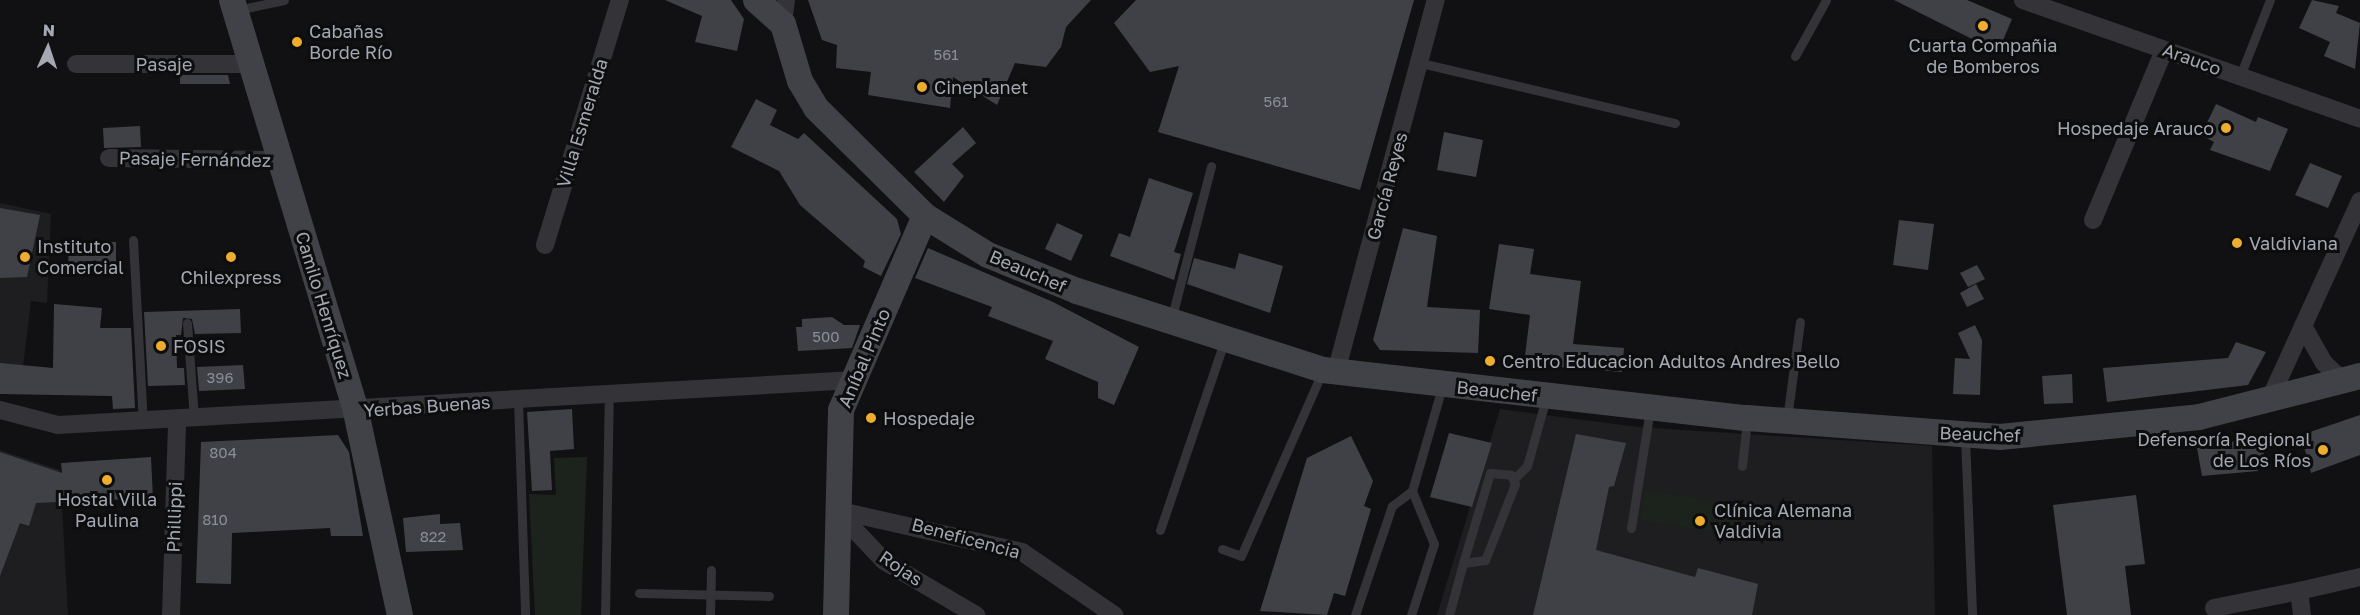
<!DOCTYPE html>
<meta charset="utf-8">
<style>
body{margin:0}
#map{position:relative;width:2360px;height:615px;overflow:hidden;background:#111113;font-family:"Golos Text",sans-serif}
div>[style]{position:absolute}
.built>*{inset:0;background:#1e1e20}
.green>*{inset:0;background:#1c231d}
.building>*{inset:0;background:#404146}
.lane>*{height:9px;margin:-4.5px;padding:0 4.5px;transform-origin:4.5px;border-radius:4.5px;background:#333338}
.street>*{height:18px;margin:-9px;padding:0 9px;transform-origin:9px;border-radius:9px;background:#333338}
.secondary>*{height:26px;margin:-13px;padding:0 13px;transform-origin:13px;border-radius:13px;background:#414248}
.dots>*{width:16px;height:16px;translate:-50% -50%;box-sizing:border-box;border:3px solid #0d0d0e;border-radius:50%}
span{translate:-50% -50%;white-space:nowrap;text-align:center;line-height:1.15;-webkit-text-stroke:6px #0d0d0e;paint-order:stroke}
.number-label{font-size:15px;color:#8a8e98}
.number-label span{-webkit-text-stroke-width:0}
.poi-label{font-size:18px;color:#a3a8b3}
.left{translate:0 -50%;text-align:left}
.right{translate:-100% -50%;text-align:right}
.street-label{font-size:18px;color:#a3a8b3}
.north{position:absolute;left:18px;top:18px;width:60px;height:60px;-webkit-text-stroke:4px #0d0d0e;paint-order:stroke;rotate:3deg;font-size:16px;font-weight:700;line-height:24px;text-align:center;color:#a3a8b3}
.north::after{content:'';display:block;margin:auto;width:21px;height:27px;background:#a3a8b3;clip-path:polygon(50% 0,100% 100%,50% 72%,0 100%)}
</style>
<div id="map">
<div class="built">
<i style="clip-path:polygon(0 203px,51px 214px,47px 303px,31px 301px,20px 392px,0 387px)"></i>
<i style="clip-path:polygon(1500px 409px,1638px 427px,1932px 446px,1935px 615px,1437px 615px)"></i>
<i style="clip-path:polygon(0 450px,60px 470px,68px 615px,0 615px)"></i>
</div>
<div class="green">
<i style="clip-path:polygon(587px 457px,581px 615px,535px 615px,529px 494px,556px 495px,554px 458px)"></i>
<i style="clip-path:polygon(1645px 490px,1741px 505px,1736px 535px,1641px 520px)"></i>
</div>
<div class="building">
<i style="clip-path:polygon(665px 0,731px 0,744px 19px,737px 51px,695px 42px,702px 16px)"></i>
<i style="clip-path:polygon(808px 0,1091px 0,1066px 27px,1061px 47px,1046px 67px,1015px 63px,997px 105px,953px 77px,950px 108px,868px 95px,871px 72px,836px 68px,837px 45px,822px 40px)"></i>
<i style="clip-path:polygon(1136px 0,1414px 0,1360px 190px,1158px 132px,1179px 66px,1150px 72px,1114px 23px)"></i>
<i style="clip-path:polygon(1894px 0,1967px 0,2012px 19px,1998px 52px)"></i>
<i style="clip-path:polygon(2312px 0,2339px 6px,2336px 13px,2360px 23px,2355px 69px,2324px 56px,2330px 42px,2299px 28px)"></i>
<i style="clip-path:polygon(180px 75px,228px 75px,230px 84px,180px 84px)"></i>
<i style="clip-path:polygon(756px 99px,777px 110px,770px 125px,798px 139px,804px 133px,897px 219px,901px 234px,881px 276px,863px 267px,865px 261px,800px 205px,779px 171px,731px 147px)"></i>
<i style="clip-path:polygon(2216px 104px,2256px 122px,2258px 117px,2288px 129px,2270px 171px,2210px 150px,2214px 142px,2201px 135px)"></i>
<i style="clip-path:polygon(140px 126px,141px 147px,104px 148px,103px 128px)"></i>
<i style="clip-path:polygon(963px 127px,976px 143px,952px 164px,964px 176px,944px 202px,914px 172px)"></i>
<i style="clip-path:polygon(1444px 132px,1483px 140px,1476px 177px,1437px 170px)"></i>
<i style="clip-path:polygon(2310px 163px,2342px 176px,2328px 208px,2295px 195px)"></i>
<i style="clip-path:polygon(1149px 178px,1193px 193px,1174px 252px,1181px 254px,1174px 280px,1110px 256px,1119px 233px,1130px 237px)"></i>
<i style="clip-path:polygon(0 208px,40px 215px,27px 277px,0 278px)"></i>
<i style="clip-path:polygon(1899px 220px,1934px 224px,1928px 270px,1893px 265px)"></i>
<i style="clip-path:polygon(1057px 223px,1083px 235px,1071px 261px,1045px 249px)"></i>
<i style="clip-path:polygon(1403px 228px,1437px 236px,1427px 307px,1480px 310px,1478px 353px,1380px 350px,1373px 340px)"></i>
<i style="clip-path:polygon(116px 242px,116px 270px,69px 276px,68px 243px)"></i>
<i style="clip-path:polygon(1499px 244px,1534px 249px,1530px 274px,1581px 281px,1573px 344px,1624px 348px,1622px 372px,1524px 364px,1530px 315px,1489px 309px)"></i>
<i style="clip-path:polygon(928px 248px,1053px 302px,1139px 347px,1114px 405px,1098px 398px,1098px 382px,1045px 359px,1053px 341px,988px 316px,992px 307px,915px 278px)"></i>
<i style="clip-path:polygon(1239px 253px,1283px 266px,1270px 313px,1187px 284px,1194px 258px,1235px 269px)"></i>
<i style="clip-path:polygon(1977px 265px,1985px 279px,1968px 287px,1960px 273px)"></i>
<i style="clip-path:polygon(1976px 284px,1984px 299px,1967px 307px,1960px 293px)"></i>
<i style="clip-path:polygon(54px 304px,102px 308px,100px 328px,131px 328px,135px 408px,113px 409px,112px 396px,0 394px,0 363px,53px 368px)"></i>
<i style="clip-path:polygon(240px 309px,241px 333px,195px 334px,192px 319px,183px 318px,181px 335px,176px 335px,177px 368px,184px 368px,185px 385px,148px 386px,144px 312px)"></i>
<i style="clip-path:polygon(832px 317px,844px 325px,860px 325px,852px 348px,798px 351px,796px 327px,802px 327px,802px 319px)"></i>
<i style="clip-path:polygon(1975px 325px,1982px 340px,1980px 395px,1953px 394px,1955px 358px,1970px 359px,1958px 333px)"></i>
<i style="clip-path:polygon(2236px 342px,2266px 352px,2248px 385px,2107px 402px,2103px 368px,2228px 358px)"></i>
<i style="clip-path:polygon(243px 365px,245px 389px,199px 391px,197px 367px)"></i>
<i style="clip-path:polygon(2072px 374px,2073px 403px,2044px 404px,2042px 376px)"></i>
<i style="clip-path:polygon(572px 409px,574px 449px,550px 451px,552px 490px,532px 491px,527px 412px)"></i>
<i style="clip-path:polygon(2360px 415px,2360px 455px,2311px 473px,2301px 435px)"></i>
<i style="clip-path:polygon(1449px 433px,1492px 443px,1472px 507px,1430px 497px)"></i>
<i style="clip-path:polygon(1576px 434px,1626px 443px,1614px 486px,1609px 487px,1596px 550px,1695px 577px,1698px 568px,1758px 584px,1752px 615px,1533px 615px)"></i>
<i style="clip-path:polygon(338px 435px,349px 452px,363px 536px,331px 536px,330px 528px,232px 533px,231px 584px,196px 583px,201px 442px)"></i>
<i style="clip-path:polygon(1351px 436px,1373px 481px,1364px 506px,1371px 509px,1345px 596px,1334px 593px,1327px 615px,1260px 611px,1307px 458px)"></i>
<i style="clip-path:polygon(2247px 439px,2248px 446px,2262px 443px,2265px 460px,2256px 462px,2258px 471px,2202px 476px,2197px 448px)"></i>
<i style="clip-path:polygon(0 452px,62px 473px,61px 463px,151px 457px,153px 498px,36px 503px,29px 526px,20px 523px,0 576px)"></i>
<i style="clip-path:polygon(2136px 495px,2145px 564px,2125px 566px,2131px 615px,2067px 615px,2053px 505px)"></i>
<i style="clip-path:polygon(440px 514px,440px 524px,460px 523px,463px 550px,406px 552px,403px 518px)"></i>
</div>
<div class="lane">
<i style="left:237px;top:10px;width:48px;rotate:-12deg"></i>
<i style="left:1795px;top:56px;width:64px;rotate:-61deg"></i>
<i style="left:1421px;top:63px;width:261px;rotate:13.3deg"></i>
<i style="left:2240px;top:76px;width:82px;rotate:-68.5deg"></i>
<i style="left:133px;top:240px;width:182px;rotate:86.9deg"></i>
<i style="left:1171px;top:320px;width:159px;rotate:-75.4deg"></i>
<i style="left:187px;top:323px;width:96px;rotate:85.8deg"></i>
<i style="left:518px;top:400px;width:215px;rotate:88.1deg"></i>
<i style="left:1787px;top:419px;width:98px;rotate:-82.4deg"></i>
<i style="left:1965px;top:437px;width:178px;rotate:87.7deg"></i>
<i style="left:1742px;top:466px;width:45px;rotate:-83.7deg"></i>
<i style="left:1515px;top:478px;width:17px;rotate:-45deg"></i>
<i style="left:1527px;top:466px;width:71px;rotate:-74.4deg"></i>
<i style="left:1412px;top:491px;width:108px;rotate:-73.9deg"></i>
<i style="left:1631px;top:528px;width:121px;rotate:-80.9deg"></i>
<i style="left:1160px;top:530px;width:202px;rotate:-71.2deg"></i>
<i style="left:1222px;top:549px;width:20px;rotate:20deg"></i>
<i style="left:1241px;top:556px;width:203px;rotate:-66.2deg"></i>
<i style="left:639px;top:593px;width:130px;rotate:1.3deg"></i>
<i style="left:605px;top:615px;width:222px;rotate:-89deg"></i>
<i style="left:710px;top:615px;width:45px;rotate:-88.7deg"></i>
<i style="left:1355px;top:615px;width:115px;rotate:-71.3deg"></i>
<i style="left:1392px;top:506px;width:25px;rotate:-37deg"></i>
<i style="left:1411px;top:615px;width:75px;rotate:-72.1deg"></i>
<i style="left:1434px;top:544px;width:57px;rotate:-112.5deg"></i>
<i style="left:1449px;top:615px;width:54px;rotate:-74.9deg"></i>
<i style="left:1463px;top:563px;width:94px;rotate:-73.3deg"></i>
<i style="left:1490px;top:473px;width:21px;rotate:5deg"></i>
<i style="left:1511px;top:475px;width:10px;rotate:66deg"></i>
<i style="left:1515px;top:484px;width:82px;rotate:111.5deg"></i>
<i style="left:1485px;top:560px;width:22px;rotate:172deg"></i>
</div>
<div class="street">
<i style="left:2023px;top:0;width:357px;rotate:19.4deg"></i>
<i style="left:783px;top:24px;width:24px;rotate:-83deg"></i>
<i style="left:76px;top:64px;width:176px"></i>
<i style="left:109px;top:158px;width:172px;rotate:0.7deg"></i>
<i style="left:2093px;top:220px;width:184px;rotate:-67.3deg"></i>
<i style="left:545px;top:245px;width:256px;rotate:-73deg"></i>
<i style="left:2303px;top:326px;width:43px;rotate:60.4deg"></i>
<i style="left:2324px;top:363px;width:25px;rotate:43deg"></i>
<i style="left:1336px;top:372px;width:385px;rotate:-75deg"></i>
<i style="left:2268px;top:403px;width:222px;rotate:-65.5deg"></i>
<i style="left:0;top:410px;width:60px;rotate:14.5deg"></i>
<i style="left:58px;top:425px;width:798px;rotate:-3.23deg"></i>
<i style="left:836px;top:510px;width:191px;rotate:12.7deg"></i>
<i style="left:1022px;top:552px;width:112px;rotate:34.4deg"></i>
<i style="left:836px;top:510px;width:70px;rotate:46.7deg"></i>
<i style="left:884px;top:561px;width:107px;rotate:30.4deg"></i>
<i style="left:2214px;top:608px;width:87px;rotate:-11.3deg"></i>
<i style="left:171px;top:615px;width:195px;rotate:-88.2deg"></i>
<i style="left:2302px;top:615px;width:24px;rotate:-97deg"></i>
<i style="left:2299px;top:591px;width:63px;rotate:-12.9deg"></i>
</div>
<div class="secondary">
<i style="left:232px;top:0;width:430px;rotate:73.2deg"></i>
<i style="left:356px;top:412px;width:208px;rotate:77.8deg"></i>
<i style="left:756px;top:0;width:36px;rotate:42deg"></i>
<i style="left:783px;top:24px;width:59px;rotate:73.4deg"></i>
<i style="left:800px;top:81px;width:31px;rotate:59deg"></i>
<i style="left:816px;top:108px;width:153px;rotate:44.7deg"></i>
<i style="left:925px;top:216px;width:74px;rotate:31.8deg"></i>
<i style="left:988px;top:255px;width:96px;rotate:22deg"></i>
<i style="left:1077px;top:291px;width:258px;rotate:17.8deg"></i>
<i style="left:1323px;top:370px;width:427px;rotate:6.5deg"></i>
<i style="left:1747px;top:418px;width:254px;rotate:4.3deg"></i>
<i style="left:2000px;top:437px;width:200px;rotate:-5.7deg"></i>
<i style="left:2199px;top:417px;width:166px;rotate:-14.3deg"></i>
<i style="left:836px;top:615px;width:205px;rotate:-88.6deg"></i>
<i style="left:841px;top:410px;width:211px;rotate:-66.6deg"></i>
</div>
<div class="dots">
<i style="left:1983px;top:26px;background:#eead2e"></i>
<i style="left:297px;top:42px;background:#eead2e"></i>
<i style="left:922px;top:87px;background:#eead2e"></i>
<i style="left:2226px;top:128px;background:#eead2e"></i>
<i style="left:2237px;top:243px;background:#eead2e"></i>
<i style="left:25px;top:257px;background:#eead2e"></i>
<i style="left:231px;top:257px;background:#eead2e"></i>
<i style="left:161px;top:346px;background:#eead2e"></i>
<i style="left:1490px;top:361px;background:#eead2e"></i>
<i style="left:871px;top:418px;background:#eead2e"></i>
<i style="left:2323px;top:450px;background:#eead2e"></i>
<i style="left:107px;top:480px;background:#eead2e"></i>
<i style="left:1700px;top:521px;background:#eead2e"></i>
</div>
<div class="number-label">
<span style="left:946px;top:55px">561</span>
<span style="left:1276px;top:102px">561</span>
<span style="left:826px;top:337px">500</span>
<span style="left:220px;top:378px">396</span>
<span style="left:223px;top:453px">804</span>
<span style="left:215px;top:520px">810</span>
<span style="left:433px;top:537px">822</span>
</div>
<div class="poi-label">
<span class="left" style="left:309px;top:42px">Cabañas<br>Borde Río</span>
<span style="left:1983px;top:56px">Cuarta Compañia<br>de Bomberos</span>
<span class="left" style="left:934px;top:87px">Cineplanet</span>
<span class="right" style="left:2214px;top:128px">Hospedaje Arauco</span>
<span class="left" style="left:2249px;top:243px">Valdiviana</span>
<span class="left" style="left:37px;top:257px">Instituto<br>Comercial</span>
<span style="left:231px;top:277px">Chilexpress</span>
<span class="left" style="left:173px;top:346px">FOSIS</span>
<span class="left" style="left:1502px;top:361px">Centro Educacion Adultos Andres Bello</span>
<span class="left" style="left:883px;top:418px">Hospedaje</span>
<span class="right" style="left:2311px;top:450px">Defensoría Regional<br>de Los Ríos</span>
<span style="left:107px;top:510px">Hostal Villa<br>Paulina</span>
<span class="left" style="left:1714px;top:521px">Clínica Alemana<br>Valdivia</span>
</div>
<div class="street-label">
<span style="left:2192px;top:59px;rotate:20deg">Arauco</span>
<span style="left:164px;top:64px">Pasaje</span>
<span style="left:582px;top:123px;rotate:-73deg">Villa Esmeralda</span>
<span style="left:195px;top:159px;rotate:1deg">Pasaje Fernández</span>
<span style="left:1387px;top:186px;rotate:-75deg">García Reyes</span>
<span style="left:1028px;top:271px;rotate:23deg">Beauchef</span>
<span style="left:324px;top:305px;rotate:73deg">Camilo Henríquez</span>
<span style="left:864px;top:358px;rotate:-67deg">Aníbal Pinto</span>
<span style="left:1497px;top:391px;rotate:6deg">Beauchef</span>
<span style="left:427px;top:406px;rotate:-4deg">Yerbas Buenas</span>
<span style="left:1980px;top:434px;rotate:2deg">Beauchef</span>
<span style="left:174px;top:517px;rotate:-88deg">Phillippi</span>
<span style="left:966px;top:538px;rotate:15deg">Beneficencia</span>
<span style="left:901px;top:568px;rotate:34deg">Rojas</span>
</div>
<div class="north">N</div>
</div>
